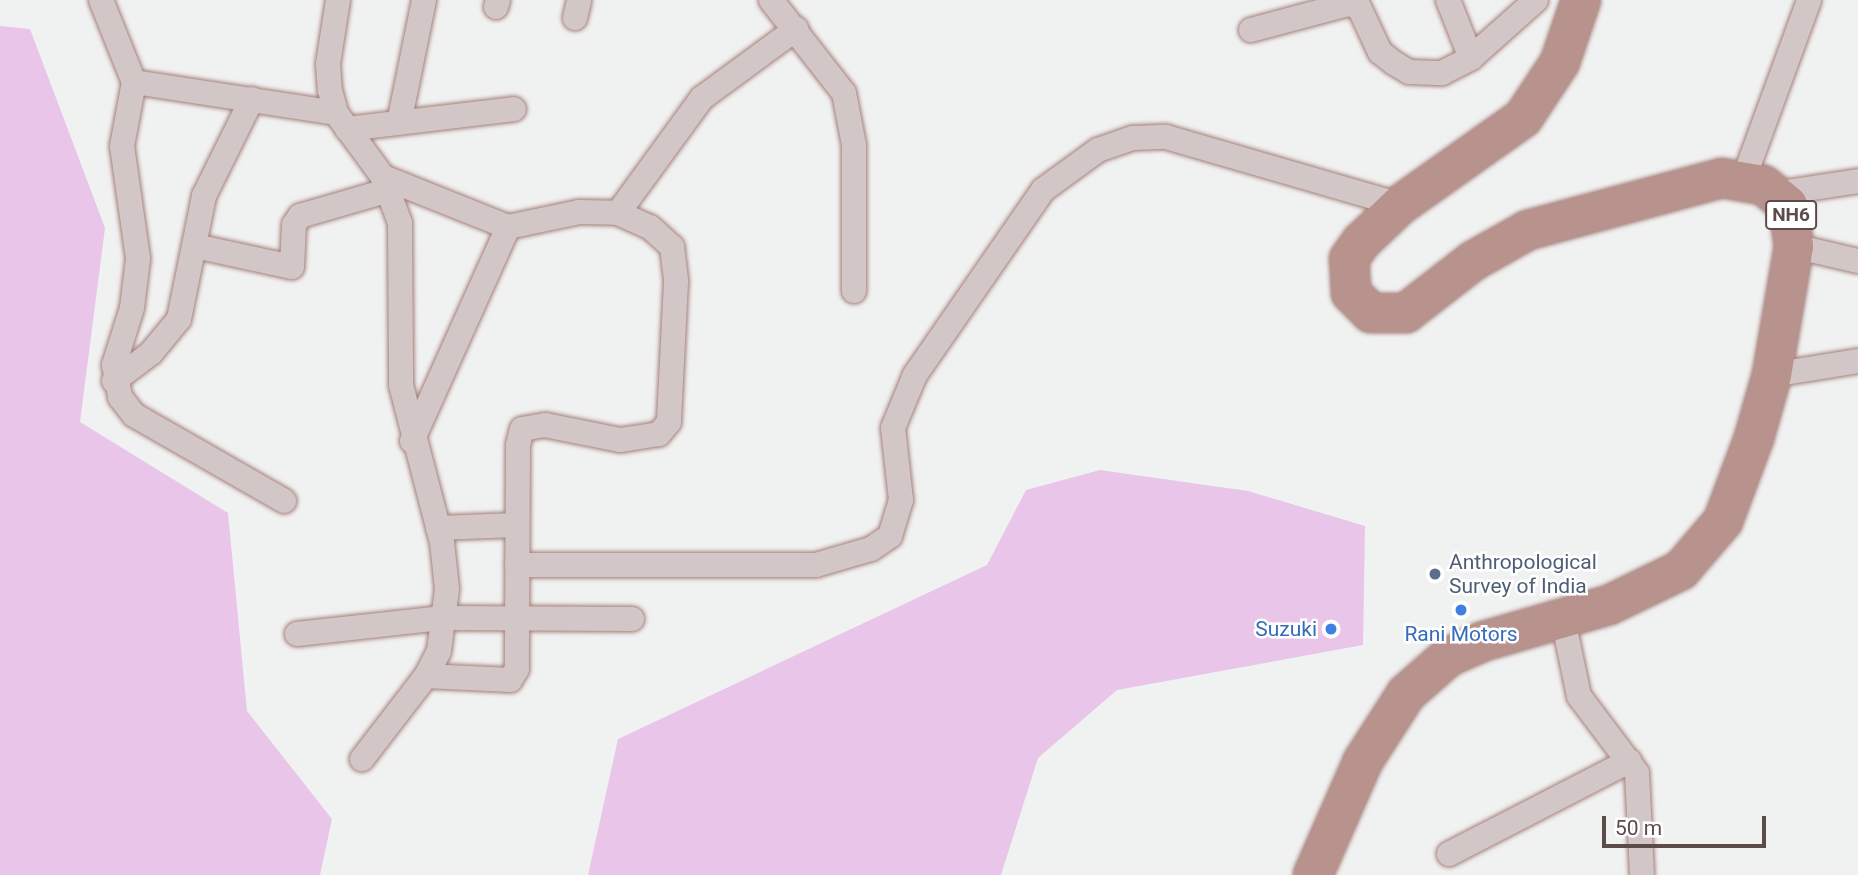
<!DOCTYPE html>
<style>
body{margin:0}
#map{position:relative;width:1858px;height:875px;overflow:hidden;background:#f0f2f1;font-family:Roboto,sans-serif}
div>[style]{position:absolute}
.green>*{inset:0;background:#e9c5ea}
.roads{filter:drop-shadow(0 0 2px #a47f7a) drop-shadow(0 0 2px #a47f7a)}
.street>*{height:24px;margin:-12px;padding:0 12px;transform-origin:12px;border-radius:12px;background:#d3c6c6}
.highway>*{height:38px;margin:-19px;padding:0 19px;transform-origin:19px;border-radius:19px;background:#b8938e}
.dots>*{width:19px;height:19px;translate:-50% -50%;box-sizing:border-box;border:4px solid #fff;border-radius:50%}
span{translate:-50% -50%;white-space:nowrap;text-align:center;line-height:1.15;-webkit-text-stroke:5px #fff;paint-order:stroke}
.shield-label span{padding:2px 5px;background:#fff;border:2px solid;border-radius:5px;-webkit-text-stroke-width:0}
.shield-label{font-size:19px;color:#5b4c4a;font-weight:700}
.service-label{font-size:21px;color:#4e5e75}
.left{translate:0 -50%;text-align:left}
.shop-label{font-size:21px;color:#366cbe}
.right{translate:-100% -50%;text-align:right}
.scale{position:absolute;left:1602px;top:816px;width:164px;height:32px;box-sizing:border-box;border:4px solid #5b4c4a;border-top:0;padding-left:9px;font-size:21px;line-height:24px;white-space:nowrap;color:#5b4c4a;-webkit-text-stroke:5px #fff;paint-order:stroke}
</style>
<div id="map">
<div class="green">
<i style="clip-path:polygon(0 26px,30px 29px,105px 228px,80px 422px,228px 513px,247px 711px,332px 819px,320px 875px,0 875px)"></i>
<i style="clip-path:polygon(1100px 470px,1248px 491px,1365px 526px,1363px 645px,1117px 690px,1038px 758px,1001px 875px,588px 875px,618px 739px,987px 565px,1026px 490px)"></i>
</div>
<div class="roads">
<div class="street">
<i style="left:101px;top:0;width:88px;rotate:68.1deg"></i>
<i style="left:134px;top:82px;width:65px;rotate:100.6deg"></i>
<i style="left:122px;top:146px;width:114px;rotate:81.9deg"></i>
<i style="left:138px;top:259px;width:49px;rotate:97deg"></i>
<i style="left:132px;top:308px;width:60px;rotate:107.5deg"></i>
<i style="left:114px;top:365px;width:33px;rotate:79deg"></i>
<i style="left:120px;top:397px;width:23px;rotate:52deg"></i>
<i style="left:134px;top:415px;width:173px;rotate:29.8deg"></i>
<i style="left:338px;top:0;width:65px;rotate:98.9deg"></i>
<i style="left:328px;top:64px;width:26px;rotate:86deg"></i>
<i style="left:330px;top:90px;width:24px;rotate:75deg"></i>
<i style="left:336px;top:113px;width:79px;rotate:53.7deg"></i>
<i style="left:383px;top:177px;width:49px;rotate:69.7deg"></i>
<i style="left:400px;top:223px;width:162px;rotate:89.6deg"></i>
<i style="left:401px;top:385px;width:162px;rotate:75.4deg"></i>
<i style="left:442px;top:542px;width:47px;rotate:83.9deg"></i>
<i style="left:447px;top:589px;width:63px;rotate:97.4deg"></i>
<i style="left:439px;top:651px;width:28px;rotate:117deg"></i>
<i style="left:426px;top:676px;width:105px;rotate:127.6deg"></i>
<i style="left:771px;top:0;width:118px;rotate:51.9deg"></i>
<i style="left:844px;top:93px;width:53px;rotate:79.1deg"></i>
<i style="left:854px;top:145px;width:146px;rotate:90deg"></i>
<i style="left:1448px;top:0;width:62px;rotate:68.4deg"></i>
<i style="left:496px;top:7px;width:7px;rotate:-74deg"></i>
<i style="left:575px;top:18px;width:18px;rotate:-77deg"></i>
<i style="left:1251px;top:30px;width:100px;rotate:-15deg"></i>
<i style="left:1348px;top:4px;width:11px;rotate:15deg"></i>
<i style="left:1359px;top:7px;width:50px;rotate:65deg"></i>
<i style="left:1380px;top:52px;width:18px;rotate:38deg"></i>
<i style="left:1394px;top:63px;width:17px;rotate:31deg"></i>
<i style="left:1409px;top:72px;width:33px;rotate:2deg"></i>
<i style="left:1442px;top:73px;width:33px;rotate:-27deg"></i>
<i style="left:1471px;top:58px;width:87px;rotate:-41.7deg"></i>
<i style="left:134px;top:82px;width:204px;rotate:8.7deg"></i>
<i style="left:399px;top:123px;width:126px;rotate:-78.5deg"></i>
<i style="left:347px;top:129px;width:168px;rotate:-6.8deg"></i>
<i style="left:383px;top:177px;width:135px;rotate:21.8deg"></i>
<i style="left:508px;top:227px;width:73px;rotate:-11.9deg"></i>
<i style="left:579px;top:212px;width:39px;rotate:1deg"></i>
<i style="left:618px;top:213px;width:35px;rotate:24deg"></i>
<i style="left:650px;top:227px;width:30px;rotate:42deg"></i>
<i style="left:672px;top:247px;width:35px;rotate:83deg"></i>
<i style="left:676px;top:282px;width:140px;rotate:92.9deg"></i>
<i style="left:669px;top:422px;width:16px;rotate:130deg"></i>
<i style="left:659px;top:434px;width:39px;rotate:171deg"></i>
<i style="left:620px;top:440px;width:76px;rotate:-168.7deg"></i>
<i style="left:545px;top:425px;width:23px;rotate:170deg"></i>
<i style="left:522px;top:429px;width:16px;rotate:104deg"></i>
<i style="left:518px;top:445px;width:224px;rotate:90.3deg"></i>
<i style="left:517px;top:669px;width:13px;rotate:122deg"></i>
<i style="left:510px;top:680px;width:84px;rotate:-177.3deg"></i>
<i style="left:1744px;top:178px;width:189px;rotate:-69.9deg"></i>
<i style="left:1780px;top:193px;width:79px;rotate:-8.7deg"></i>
<i style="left:618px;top:213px;width:142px;rotate:-53.9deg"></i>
<i style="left:702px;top:98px;width:117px;rotate:-36.3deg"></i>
<i style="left:195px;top:246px;width:99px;rotate:12.2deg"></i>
<i style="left:292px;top:267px;width:42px;rotate:-87.3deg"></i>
<i style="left:294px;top:225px;width:11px;rotate:-56deg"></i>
<i style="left:300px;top:216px;width:93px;rotate:-16.3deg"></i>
<i style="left:1794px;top:246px;width:66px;rotate:13.2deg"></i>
<i style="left:1772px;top:375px;width:87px;rotate:-9.2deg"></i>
<i style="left:114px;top:381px;width:46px;rotate:-37.1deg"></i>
<i style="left:151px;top:353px;width:44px;rotate:-50.5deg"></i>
<i style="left:179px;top:319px;width:126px;rotate:-78.5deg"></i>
<i style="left:204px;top:196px;width:108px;rotate:-63.7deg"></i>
<i style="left:412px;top:441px;width:235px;rotate:-65.8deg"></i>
<i style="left:438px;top:528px;width:79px;rotate:-2.2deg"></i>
<i style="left:517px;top:565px;width:299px"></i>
<i style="left:816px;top:565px;width:57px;rotate:-16.2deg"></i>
<i style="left:871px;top:549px;width:23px;rotate:-34deg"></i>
<i style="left:890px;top:536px;width:38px;rotate:-73deg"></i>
<i style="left:901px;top:500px;width:72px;rotate:-96.3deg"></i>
<i style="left:893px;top:428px;width:57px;rotate:-67.5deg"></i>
<i style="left:915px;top:375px;width:225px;rotate:-55.3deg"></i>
<i style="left:1043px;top:190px;width:68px;rotate:-36deg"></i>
<i style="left:1098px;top:150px;width:37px;rotate:-19deg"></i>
<i style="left:1133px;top:138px;width:33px;rotate:-2deg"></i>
<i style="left:1166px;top:137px;width:244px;rotate:16.2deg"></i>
<i style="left:1563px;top:619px;width:79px;rotate:78.3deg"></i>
<i style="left:1579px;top:696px;width:96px;rotate:53deg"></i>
<i style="left:1637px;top:773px;width:102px;rotate:87.2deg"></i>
<i style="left:297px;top:634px;width:147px;rotate:-6.3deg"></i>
<i style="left:443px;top:618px;width:189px;rotate:0.3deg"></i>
<i style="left:1449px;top:854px;width:203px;rotate:-27.3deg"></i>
</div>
<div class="highway">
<i style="left:1313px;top:875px;width:124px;rotate:-66.3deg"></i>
<i style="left:1363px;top:761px;width:80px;rotate:-57.3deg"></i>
<i style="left:1406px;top:694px;width:56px;rotate:-41.4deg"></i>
<i style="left:1448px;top:657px;width:36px;rotate:-24deg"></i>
<i style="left:1481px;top:642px;width:133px;rotate:-16.1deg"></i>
<i style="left:1609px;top:605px;width:80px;rotate:-25.9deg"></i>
<i style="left:1681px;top:570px;width:65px;rotate:-49.4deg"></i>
<i style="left:1723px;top:521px;width:89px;rotate:-69.5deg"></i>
<i style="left:1754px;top:438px;width:66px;rotate:-74.1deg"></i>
<i style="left:1772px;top:375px;width:131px;rotate:-80.3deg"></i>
<i style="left:1794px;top:246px;width:41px;rotate:-98.3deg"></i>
<i style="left:1788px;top:205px;width:32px;rotate:-141deg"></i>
<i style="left:1763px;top:185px;width:42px;rotate:-170.3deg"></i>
<i style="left:1722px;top:178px;width:201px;rotate:165deg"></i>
<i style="left:1528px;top:230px;width:63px;rotate:150.6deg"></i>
<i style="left:1473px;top:261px;width:85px;rotate:142.2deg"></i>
<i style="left:1406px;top:313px;width:35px;rotate:180deg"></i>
<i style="left:1371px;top:313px;width:28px;rotate:-135deg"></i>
<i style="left:1351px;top:293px;width:34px;rotate:-93deg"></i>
<i style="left:1349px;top:259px;width:21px;rotate:-55deg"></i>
<i style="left:1361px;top:242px;width:54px;rotate:-43.5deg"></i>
<i style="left:1400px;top:205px;width:151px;rotate:-35.3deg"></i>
<i style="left:1523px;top:118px;width:67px;rotate:-56.5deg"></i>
<i style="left:1560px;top:62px;width:65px;rotate:-71.3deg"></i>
</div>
</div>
<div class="dots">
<i style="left:1435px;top:574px;background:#5c6f8a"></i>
<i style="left:1461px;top:610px;background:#3f7fe0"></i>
<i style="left:1331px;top:629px;background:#3f7fe0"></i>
</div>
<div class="shield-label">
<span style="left:1791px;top:215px">NH6</span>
</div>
<div class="service-label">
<span class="left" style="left:1449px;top:574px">Anthropological<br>Survey of India</span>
</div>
<div class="shop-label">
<span class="right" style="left:1317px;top:629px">Suzuki</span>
<span style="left:1461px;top:634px">Rani Motors</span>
</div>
<div class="scale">50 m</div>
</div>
